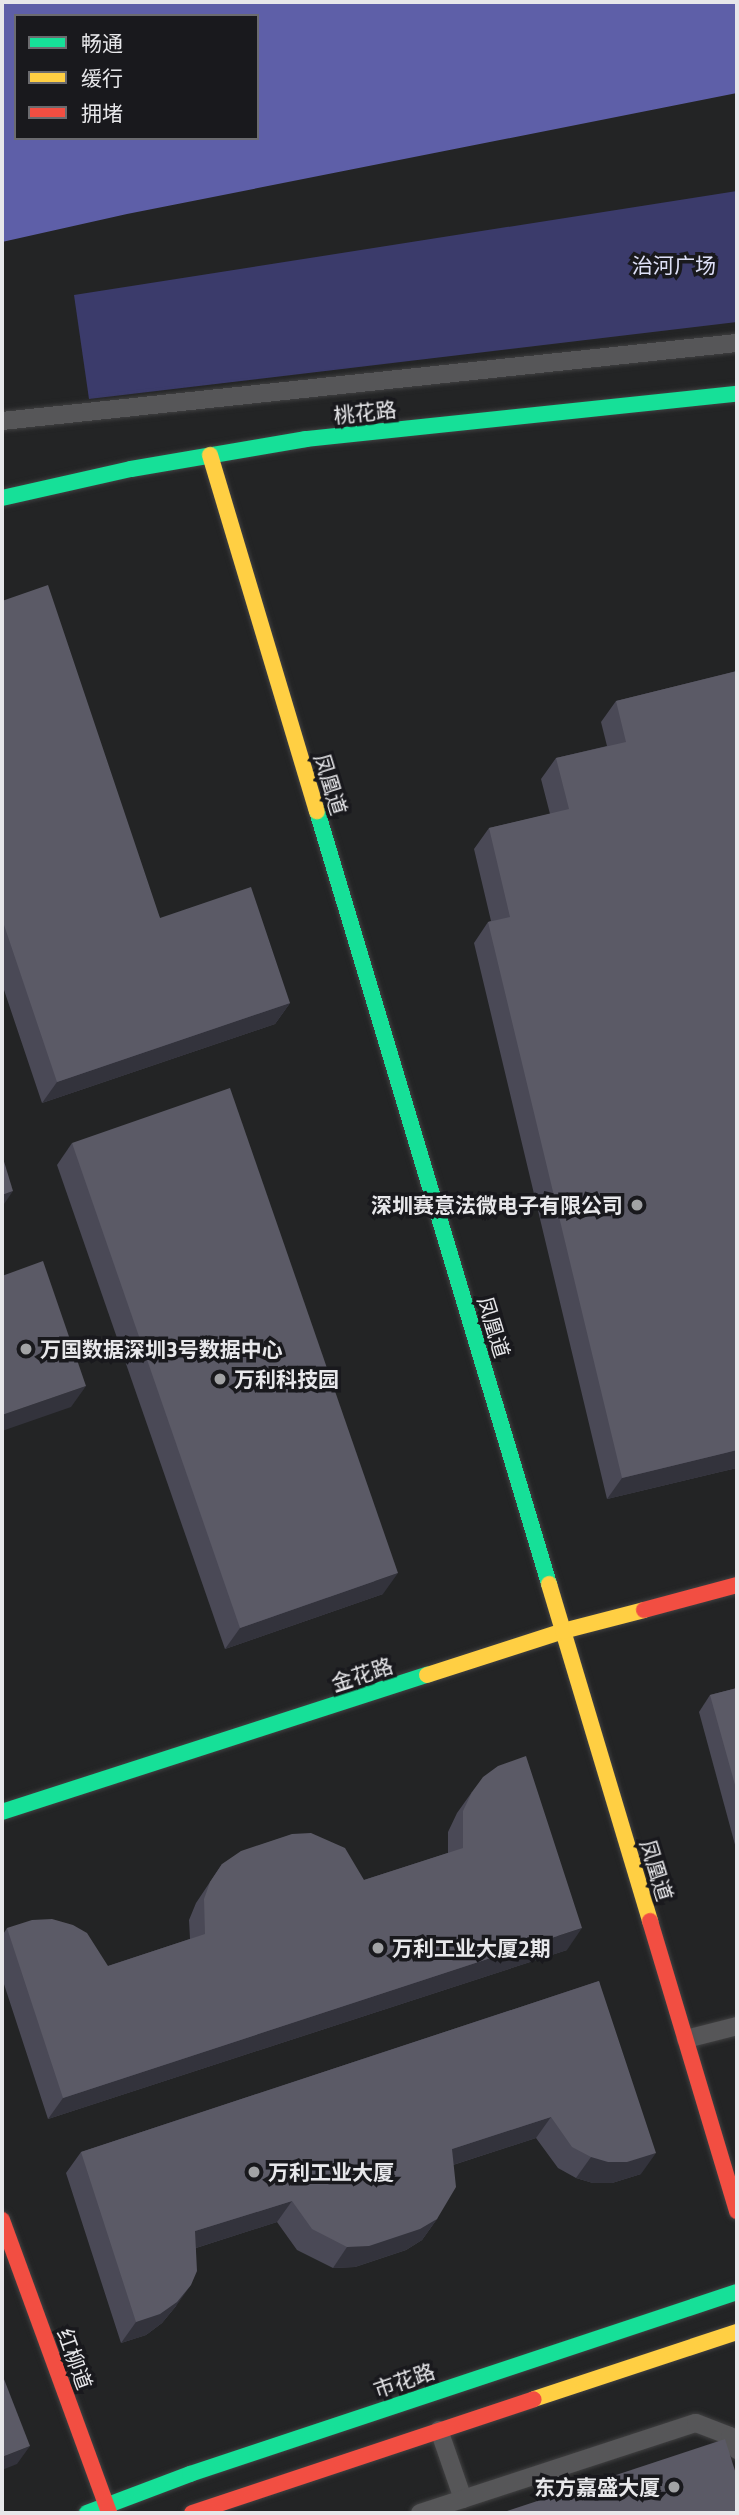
<!DOCTYPE html>
<meta charset="utf-8">
<style>
body{margin:0}
#map{position:relative;width:739px;height:2515px;overflow:hidden;background:#232425;font-family:"Titillium Web","Noto Sans SC",sans-serif}
div>[style]{position:absolute}
.green>*{inset:0;background:#3b3b6b}
.water>*{inset:0;background:#5e5fa8}
.roads{filter:drop-shadow(0 0 2px #414142) drop-shadow(0 0 2px #414142)}
.lane>*{height:18px;margin:-9px;padding:0 9px;transform-origin:9px;border-radius:9px;background:#565658}
.fast>*{height:16px;margin:-8px;padding:0 8px;transform-origin:8px;border-radius:8px;background:#16e098}
.slow>*{height:16px;margin:-8px;padding:0 8px;transform-origin:8px;border-radius:8px;background:#ffcf43}
.jam>*{height:16px;margin:-8px;padding:0 8px;transform-origin:8px;border-radius:8px;background:#f24e42}
.wall>*{inset:0;background:#4a4956}
.shaded-wall>*{inset:0;background:#33333c}
.building>*{inset:0;background:#5b5a66}
.dots>*{width:19px;height:19px;translate:-50% -50%;box-sizing:border-box;border:4px solid #19191d;border-radius:50%}
span{translate:-50% -50%;white-space:nowrap;text-align:center;line-height:1.15;-webkit-text-stroke:7px #19191d;paint-order:stroke}
.park-label{font-size:21px;color:#dee0f7}
.street-label{font-size:21px;color:#e7e7ea}
.poi-label{font-size:21px;color:#e7e7ea;font-weight:700}
.right{translate:-100% -50%;text-align:right}
.left{translate:0 -50%;text-align:left}
.frame{position:absolute;inset:0;border:4px solid #e7e7ea;pointer-events:none}
.legend{position:absolute;left:14px;top:14px;width:245px;height:126px;box-sizing:border-box;background:#19191d;border:2px solid #6b6b6f;margin:0;padding:9px 12px;list-style:none;font-size:21px;color:#e7e7ea}
.legend li{display:flex;align-items:center;gap:14px;height:35px}
.legend b{width:35px;border:2px solid #6b6b6f}
</style>
<div id="map">
<div class="green">
<i style="clip-path:polygon(737px 191px,737px 322px,89px 399px,74px 295px)"></i>
</div>
<div class="water">
<i style="clip-path:polygon(evenodd,2px 2px,737px 2px,737px 93px,127px 214px,2px 242px,2px 2px,16px 16px,257px 16px,257px 138px,16px 138px,16px 16px)"></i>
</div>
<div class="roads">
<div class="lane">
<i style="left:2px;top:421px;width:739px;rotate:-6.06deg"></i>
<i style="left:686px;top:2039px;width:53px;rotate:-14.3deg"></i>
<i style="left:439px;top:2430px;width:73px;rotate:70.8deg"></i>
<i style="left:420px;top:2513px;width:290px;rotate:-18.1deg"></i>
<i style="left:696px;top:2423px;width:36px;rotate:21deg"></i>
<i style="left:730px;top:2436px;width:16px;rotate:63deg"></i>
</div>
<div class="fast">
<i style="left:2px;top:498px;width:132px;rotate:-12.7deg"></i>
<i style="left:131px;top:469px;width:178px;rotate:-9.7deg"></i>
<i style="left:306px;top:439px;width:433px;rotate:-6deg"></i>
<i style="left:317px;top:811px;width:807px;rotate:73.29deg"></i>
<i style="left:2px;top:1812px;width:447px;rotate:-17.9deg"></i>
<i style="left:87px;top:2513px;width:110px;rotate:-20.7deg"></i>
<i style="left:190px;top:2474px;width:576px;rotate:-18.4deg"></i>
</div>
<div class="slow">
<i style="left:210px;top:455px;width:372px;rotate:73.3deg"></i>
<i style="left:549px;top:1584px;width:352px;rotate:73.3deg"></i>
<i style="left:427px;top:1675px;width:143px;rotate:-17.9deg"></i>
<i style="left:563px;top:1631px;width:84px;rotate:-14.5deg"></i>
<i style="left:534px;top:2399px;width:214px;rotate:-18.3deg"></i>
</div>
<div class="jam">
<i style="left:644px;top:1610px;width:96px;rotate:-15deg"></i>
<i style="left:650px;top:1921px;width:303px;rotate:73.3deg"></i>
<i style="left:2px;top:2220px;width:312px;rotate:69.9deg"></i>
<i style="left:192px;top:2513px;width:360px;rotate:-18.4deg"></i>
</div>
</div>
<div class="wall">
<i style="clip-path:polygon(2px 601px,160px 918px,290px 1003px,275px 1024px,42px 1103px,2px 984px)"></i>
<i style="clip-path:polygon(737px 671px,737px 1468px,607px 1499px,474px 943px,488px 922px,491px 921px,474px 849px,489px 828px,550px 814px,541px 779px,556px 758px,607px 746px,601px 722px,616px 701px)"></i>
<i style="clip-path:polygon(72px 1143px,383px 1594px,225px 1649px,57px 1165px)"></i>
<i style="clip-path:polygon(737px 1688px,737px 1852px,699px 1712px,710px 1695px)"></i>
<i style="clip-path:polygon(472px 1792px,567px 1950px,48px 2119px,2px 1978px,2px 1936px,7px 1928px,108px 1966px,190px 1939px,189px 1920px,196px 1903px,222px 1864px,364px 1880px,448px 1853px,448px 1832px,457px 1813px)"></i>
<i style="clip-path:polygon(599px 1981px,641px 2174px,612px 2183px,593px 2183px,576px 2178px,558px 2168px,536px 2138px,453px 2165px,437px 2219px,422px 2240px,406px 2250px,355px 2267px,333px 2268px,297px 2250px,277px 2222px,196px 2248px,176px 2306px,162px 2323px,146px 2335px,121px 2343px,66px 2173px,81px 2152px)"></i>
</div>
<div class="shaded-wall">
<i style="clip-path:polygon(290px 1003px,275px 1024px,42px 1103px,57px 1082px)"></i>
<i style="clip-path:polygon(13px 1191px,2px 1207px,2px 1195px)"></i>
<i style="clip-path:polygon(86px 1386px,71px 1407px,2px 1431px,2px 1415px)"></i>
<i style="clip-path:polygon(737px 1450px,737px 1468px,607px 1499px,622px 1478px)"></i>
<i style="clip-path:polygon(398px 1573px,383px 1594px,225px 1649px,240px 1628px)"></i>
<i style="clip-path:polygon(582px 1928px,567px 1950px,48px 2119px,63px 2098px)"></i>
<i style="clip-path:polygon(551px 2117px,536px 2138px,437px 2170px,452px 2149px)"></i>
<i style="clip-path:polygon(656px 2153px,641px 2174px,612px 2183px,593px 2183px,576px 2178px,591px 2157px)"></i>
<i style="clip-path:polygon(292px 2201px,277px 2222px,180px 2253px,195px 2231px)"></i>
<i style="clip-path:polygon(437px 2219px,422px 2240px,406px 2250px,355px 2267px,333px 2268px,347px 2247px)"></i>
<i style="clip-path:polygon(191px 2285px,176px 2306px,162px 2323px,146px 2335px,121px 2343px,136px 2322px)"></i>
<i style="clip-path:polygon(30px 2446px,17px 2464px,2px 2470px,2px 2457px)"></i>
</div>
<div class="building">
<i style="clip-path:polygon(48px 585px,160px 918px,251px 887px,290px 1003px,57px 1082px,2px 919px,2px 601px)"></i>
<i style="clip-path:polygon(737px 671px,737px 1450px,622px 1478px,488px 922px,510px 917px,489px 828px,569px 809px,556px 758px,626px 742px,616px 701px)"></i>
<i style="clip-path:polygon(230px 1088px,398px 1573px,240px 1628px,72px 1143px)"></i>
<i style="clip-path:polygon(2px 1155px,13px 1191px,2px 1195px)"></i>
<i style="clip-path:polygon(43px 1261px,86px 1386px,2px 1415px,2px 1276px)"></i>
<i style="clip-path:polygon(737px 1688px,737px 1792px,710px 1695px)"></i>
<i style="clip-path:polygon(526px 1756px,582px 1928px,63px 2098px,7px 1928px,32px 1920px,52px 1919px,73px 1925px,87px 1933px,108px 1966px,205px 1934px,204px 1899px,210px 1882px,222px 1864px,241px 1851px,292px 1834px,311px 1833px,345px 1848px,364px 1880px,463px 1848px,463px 1811px,472px 1792px,483px 1777px,498px 1766px)"></i>
<i style="clip-path:polygon(599px 1981px,656px 2153px,627px 2162px,608px 2162px,591px 2157px,572px 2147px,551px 2117px,452px 2149px,456px 2187px,437px 2219px,420px 2229px,369px 2246px,347px 2247px,312px 2229px,292px 2201px,195px 2231px,197px 2271px,191px 2285px,177px 2302px,160px 2314px,136px 2322px,81px 2152px)"></i>
<i style="clip-path:polygon(2px 2374px,30px 2446px,2px 2457px)"></i>
<i style="clip-path:polygon(725px 2439px,737px 2477px,737px 2513px,501px 2513px)"></i>
</div>
<div class="dots">
<i style="left:637px;top:1205px;background:#a2a3a5"></i>
<i style="left:26px;top:1349px;background:#a2a3a5"></i>
<i style="left:220px;top:1379px;background:#a2a3a5"></i>
<i style="left:378px;top:1948px;background:#a2a3a5"></i>
<i style="left:254px;top:2172px;background:#a2a3a5"></i>
<i style="left:674px;top:2487px;background:#a2a3a5"></i>
</div>
<div class="park-label">
<span style="left:674px;top:265px">治河广场</span>
</div>
<div class="street-label">
<span style="left:365px;top:412px;rotate:-6deg">桃花路</span>
<span style="left:331px;top:784px;rotate:73deg">凤凰道</span>
<span style="left:494px;top:1327px;rotate:73deg">凤凰道</span>
<span style="left:362px;top:1674px;rotate:-18deg">金花路</span>
<span style="left:657px;top:1870px;rotate:73deg">凤凰道</span>
<span style="left:75px;top:2359px;rotate:70deg">红柳道</span>
<span style="left:404px;top:2380px;rotate:-19deg">市花路</span>
</div>
<div class="poi-label">
<span class="right" style="left:623px;top:1205px">深圳赛意法微电子有限公司</span>
<span class="left" style="left:40px;top:1349px">万国数据深圳3号数据中心</span>
<span class="left" style="left:234px;top:1379px">万利科技园</span>
<span class="left" style="left:392px;top:1948px">万利工业大厦2期</span>
<span class="left" style="left:268px;top:2172px">万利工业大厦</span>
<span class="right" style="left:660px;top:2487px">东方嘉盛大厦</span>
</div>
<div class="frame"></div>
<ul class="legend">
<li><b style="height:9px;background:#16e098"></b>畅通</li>
<li><b style="height:9px;background:#ffcf43"></b>缓行</li>
<li><b style="height:9px;background:#f24e42"></b>拥堵</li>
</ul>
</div>
